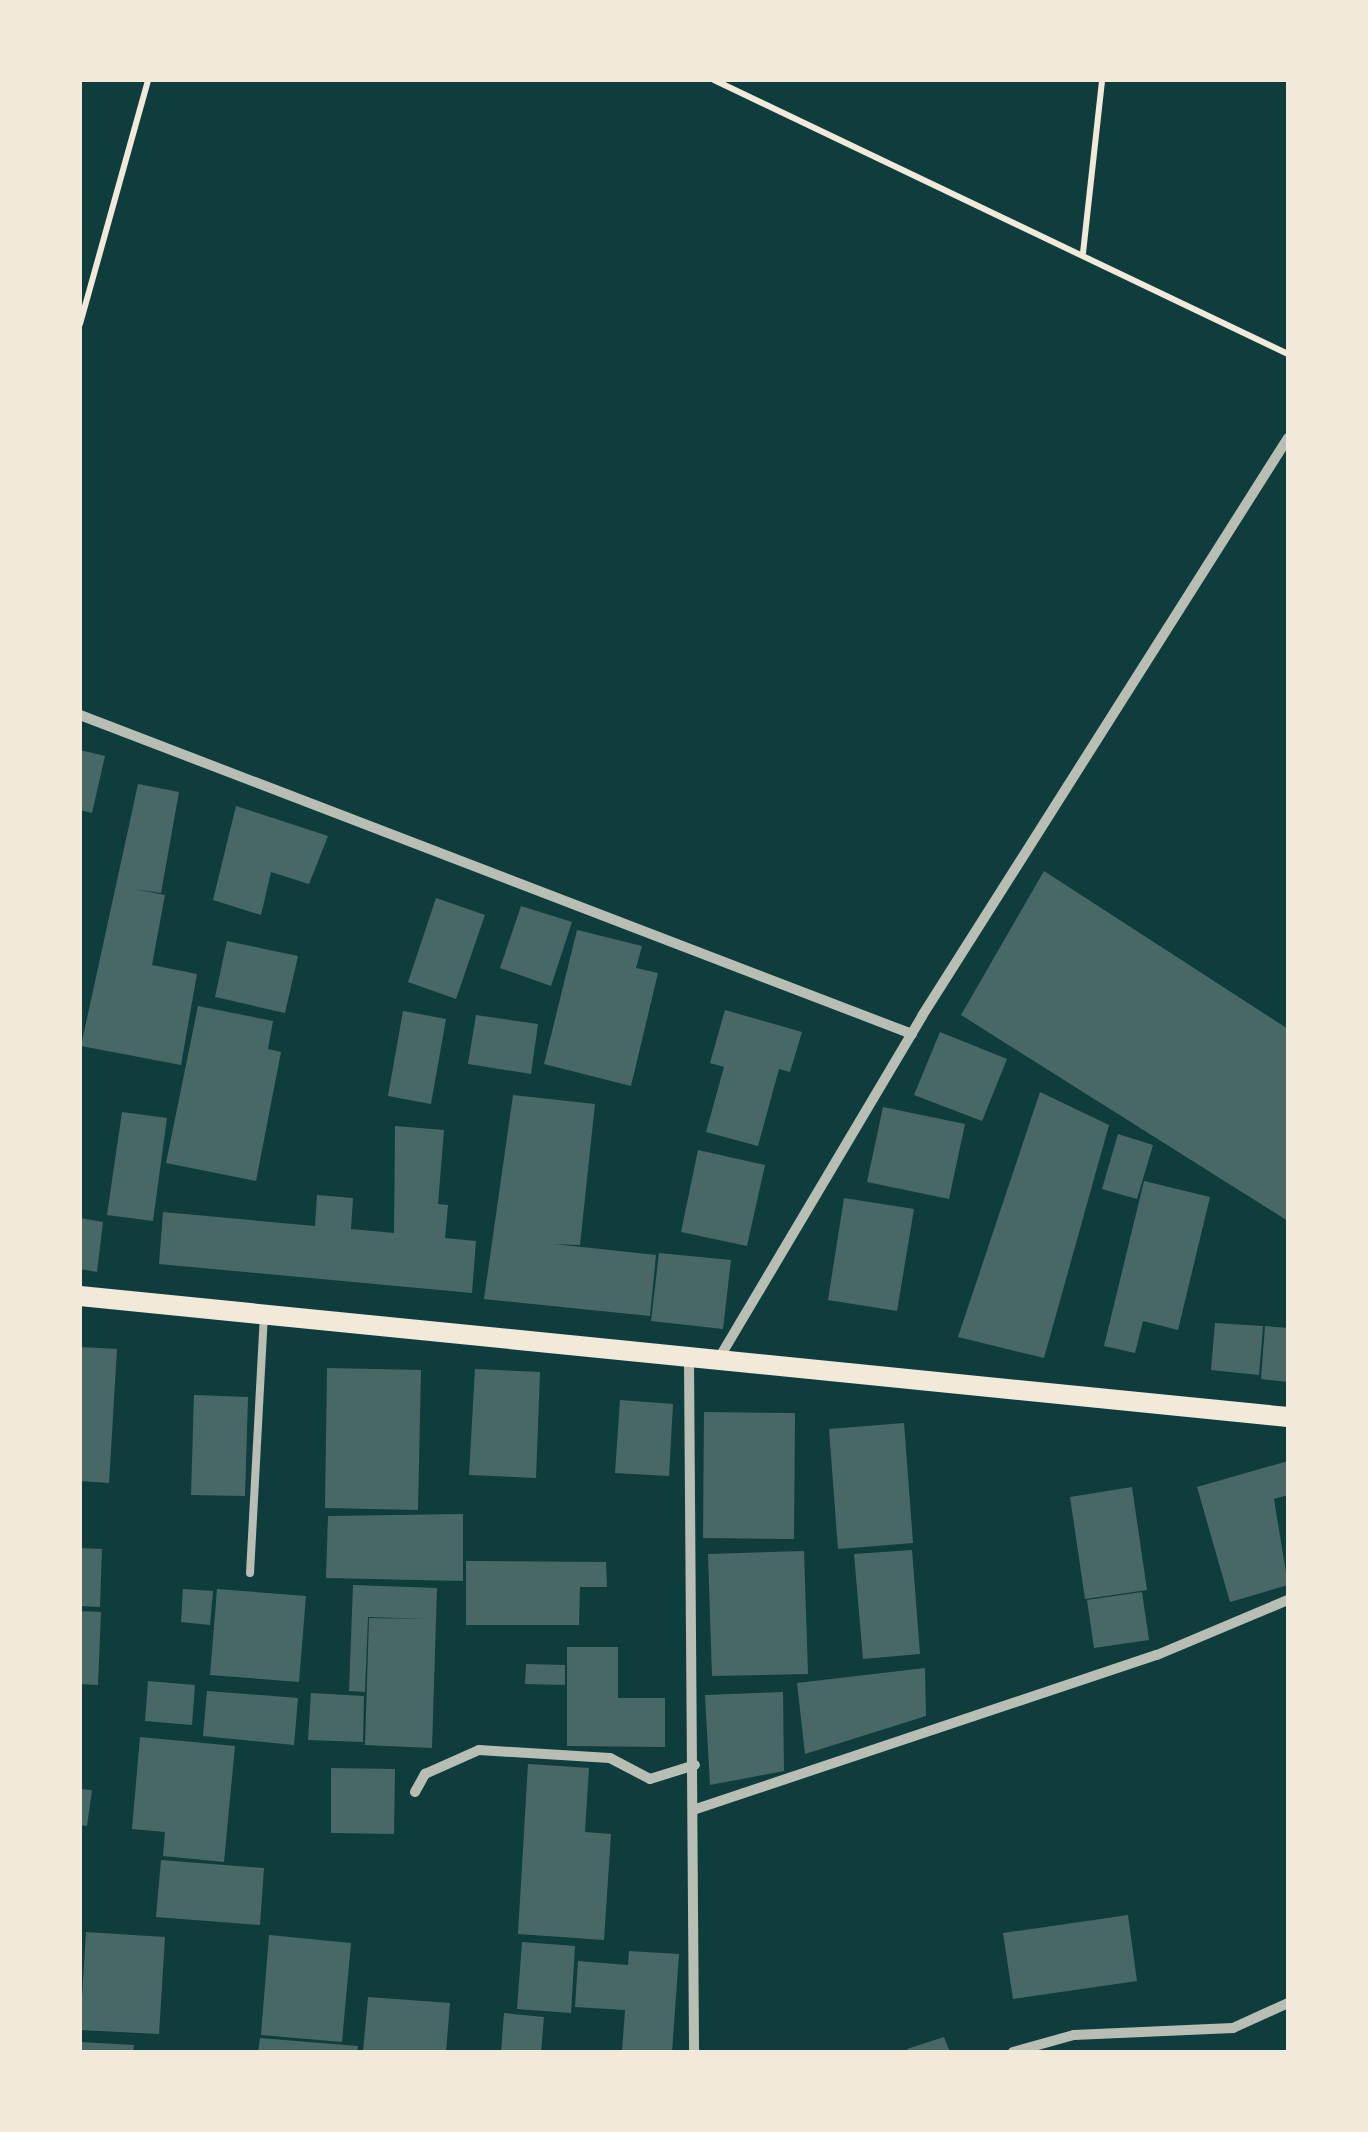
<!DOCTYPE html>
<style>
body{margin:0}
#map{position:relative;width:1368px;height:2132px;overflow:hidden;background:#0f3d3e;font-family:"Space Grotesk",sans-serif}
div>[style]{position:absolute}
.building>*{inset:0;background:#486865}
.path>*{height:6px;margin:-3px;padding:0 3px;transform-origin:3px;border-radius:3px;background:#f1e9da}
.service>*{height:8px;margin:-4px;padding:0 4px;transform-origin:4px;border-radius:4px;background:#b8beb3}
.minor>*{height:10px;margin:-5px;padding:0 5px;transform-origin:5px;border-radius:5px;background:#b8beb3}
.secondary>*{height:20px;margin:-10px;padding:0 10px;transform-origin:10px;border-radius:10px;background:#f1e9da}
span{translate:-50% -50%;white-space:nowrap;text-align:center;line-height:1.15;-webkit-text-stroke:10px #f1e9da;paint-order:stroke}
.frame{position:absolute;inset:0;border:82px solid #f1e9da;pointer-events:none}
</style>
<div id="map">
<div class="building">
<i style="clip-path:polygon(80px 750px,105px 756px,92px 813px,80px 810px)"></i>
<i style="clip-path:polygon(138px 784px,179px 792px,161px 893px,134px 889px,165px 895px,152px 965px,197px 974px,181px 1065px,81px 1046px)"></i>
<i style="clip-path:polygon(236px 806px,328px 836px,309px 884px,271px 872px,261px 915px,213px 900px)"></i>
<i style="clip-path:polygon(1044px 871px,1288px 1029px,1288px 1221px,961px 1015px)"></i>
<i style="clip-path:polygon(436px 898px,485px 915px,456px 999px,408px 982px)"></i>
<i style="clip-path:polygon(521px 906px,572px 922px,551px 986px,500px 968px)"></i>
<i style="clip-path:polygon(577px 930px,642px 946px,636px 968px,658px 973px,631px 1086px,544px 1064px)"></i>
<i style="clip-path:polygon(227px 941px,298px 956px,285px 1013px,215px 997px)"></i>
<i style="clip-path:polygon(198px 1006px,273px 1021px,268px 1049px,281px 1052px,256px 1181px,166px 1163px)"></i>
<i style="clip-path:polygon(725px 1010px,802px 1032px,790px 1072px,779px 1069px,758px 1146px,706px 1132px,724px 1067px,710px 1063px)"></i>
<i style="clip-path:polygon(403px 1011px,446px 1019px,431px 1104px,388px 1096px)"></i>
<i style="clip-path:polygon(476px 1015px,538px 1024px,531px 1074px,468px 1064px)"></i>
<i style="clip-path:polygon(940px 1032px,1007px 1059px,982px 1121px,914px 1095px)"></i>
<i style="clip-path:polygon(1040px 1092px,1109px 1125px,1044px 1358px,958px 1337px)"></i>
<i style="clip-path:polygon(513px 1095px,595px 1104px,580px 1245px,554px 1244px,656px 1255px,650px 1316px,484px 1299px)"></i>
<i style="clip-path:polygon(883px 1107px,965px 1124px,949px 1199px,867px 1182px)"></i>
<i style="clip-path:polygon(122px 1112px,167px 1118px,153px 1221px,107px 1215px)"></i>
<i style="clip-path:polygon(395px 1126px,444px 1130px,438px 1204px,448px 1205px,445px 1238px,476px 1241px,472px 1293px,159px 1264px,163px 1212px,315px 1226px,317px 1195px,353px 1198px,351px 1229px,394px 1233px)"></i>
<i style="clip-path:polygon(1118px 1134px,1153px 1145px,1137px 1199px,1102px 1189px)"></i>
<i style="clip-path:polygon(698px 1150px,765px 1165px,747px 1246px,681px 1232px)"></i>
<i style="clip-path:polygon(1144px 1181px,1210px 1197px,1178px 1330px,1143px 1321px,1135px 1353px,1104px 1346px)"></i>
<i style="clip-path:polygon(844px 1198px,914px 1209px,897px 1311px,828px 1300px)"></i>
<i style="clip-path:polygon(80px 1218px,103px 1222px,97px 1272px,80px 1269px)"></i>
<i style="clip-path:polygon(659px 1253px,731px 1260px,723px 1329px,651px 1321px)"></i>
<i style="clip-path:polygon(1215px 1323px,1263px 1326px,1259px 1375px,1211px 1370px)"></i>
<i style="clip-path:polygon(1265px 1326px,1288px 1328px,1288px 1382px,1261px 1379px)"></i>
<i style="clip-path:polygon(80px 1347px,117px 1349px,109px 1483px,80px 1481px)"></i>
<i style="clip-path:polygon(327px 1368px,421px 1370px,418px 1510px,325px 1508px)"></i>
<i style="clip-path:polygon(475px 1369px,540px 1372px,536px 1478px,469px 1475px)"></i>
<i style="clip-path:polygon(194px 1395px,248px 1397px,245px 1496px,191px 1495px)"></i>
<i style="clip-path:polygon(620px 1400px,673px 1404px,669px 1476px,615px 1473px)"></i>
<i style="clip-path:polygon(704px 1412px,795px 1413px,794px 1539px,703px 1538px)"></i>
<i style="clip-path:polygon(904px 1423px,913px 1543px,838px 1549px,829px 1429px)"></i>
<i style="clip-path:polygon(1288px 1461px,1288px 1495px,1274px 1499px,1288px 1585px,1230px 1602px,1197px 1487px)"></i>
<i style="clip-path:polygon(1132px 1487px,1147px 1590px,1085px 1599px,1070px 1497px)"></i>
<i style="clip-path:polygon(463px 1514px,463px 1581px,326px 1578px,328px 1516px)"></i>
<i style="clip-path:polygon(80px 1548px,102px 1549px,100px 1607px,80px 1606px)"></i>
<i style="clip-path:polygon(912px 1550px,920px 1654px,863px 1659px,854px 1554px)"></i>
<i style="clip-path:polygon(804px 1551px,808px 1674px,712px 1676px,708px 1554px)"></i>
<i style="clip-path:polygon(466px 1561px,606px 1562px,607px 1587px,580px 1587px,579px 1625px,466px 1625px)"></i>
<i style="clip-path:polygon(353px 1585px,437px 1588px,432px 1748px,365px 1745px,369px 1618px,429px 1619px,368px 1617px,365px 1692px,349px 1691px)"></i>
<i style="clip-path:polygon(183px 1589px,213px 1591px,210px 1625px,181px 1622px)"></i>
<i style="clip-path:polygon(217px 1589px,306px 1596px,299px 1682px,210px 1675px)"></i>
<i style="clip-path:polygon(1142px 1592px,1149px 1640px,1094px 1648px,1087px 1600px)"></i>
<i style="clip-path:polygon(80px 1611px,101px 1612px,98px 1685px,80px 1684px)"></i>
<i style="clip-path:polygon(567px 1647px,618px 1647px,618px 1698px,665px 1698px,665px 1747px,567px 1746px)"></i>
<i style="clip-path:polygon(526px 1664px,565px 1665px,565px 1685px,525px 1684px)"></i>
<i style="clip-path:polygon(925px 1668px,926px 1716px,805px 1754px,797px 1683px)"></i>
<i style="clip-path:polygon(148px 1681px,195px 1685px,192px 1725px,145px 1721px)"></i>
<i style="clip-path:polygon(207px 1691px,298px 1698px,294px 1745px,203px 1736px)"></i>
<i style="clip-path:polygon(783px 1692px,784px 1771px,710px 1785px,705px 1695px)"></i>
<i style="clip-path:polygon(311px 1693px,364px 1696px,363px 1742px,308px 1740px)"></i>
<i style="clip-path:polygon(140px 1737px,235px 1746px,224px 1862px,163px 1856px,165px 1832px,132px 1829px)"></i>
<i style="clip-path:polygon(528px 1764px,589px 1768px,585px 1832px,611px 1834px,604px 1940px,518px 1934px)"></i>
<i style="clip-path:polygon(331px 1768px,395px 1769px,394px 1834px,331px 1833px)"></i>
<i style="clip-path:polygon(80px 1789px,92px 1790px,87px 1826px,80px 1825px)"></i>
<i style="clip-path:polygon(161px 1860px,264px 1868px,260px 1925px,156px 1917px)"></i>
<i style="clip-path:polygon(1128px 1915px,1137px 1981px,1013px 1999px,1003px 1933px)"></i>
<i style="clip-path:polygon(86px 1932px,165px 1937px,159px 2034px,80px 2030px)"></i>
<i style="clip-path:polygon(269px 1935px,351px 1943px,342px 2042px,261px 2035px)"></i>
<i style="clip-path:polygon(522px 1942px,575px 1946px,571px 2013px,517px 2009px)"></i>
<i style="clip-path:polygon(629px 1951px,679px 1954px,672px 2052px,622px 2052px,625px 2010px,575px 2007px,578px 1961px,628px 1965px)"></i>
<i style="clip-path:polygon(368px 1997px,450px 2003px,446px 2052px,363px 2052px)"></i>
<i style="clip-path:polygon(504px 2013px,544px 2017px,541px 2052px,501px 2052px)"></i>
<i style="clip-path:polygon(944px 2037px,950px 2052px,908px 2052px,907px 2049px)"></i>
<i style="clip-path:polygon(260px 2038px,358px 2046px,357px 2052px,258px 2052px)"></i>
<i style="clip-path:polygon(80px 2042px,134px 2045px,133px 2052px,80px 2052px)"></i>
</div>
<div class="path">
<i style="left:714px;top:80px;width:636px;rotate:25.52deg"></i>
<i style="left:1083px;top:253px;width:174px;rotate:-83.7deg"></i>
<i style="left:80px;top:324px;width:253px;rotate:-74.4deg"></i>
</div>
<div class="service">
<i style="left:250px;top:1573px;width:256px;rotate:-86.9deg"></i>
</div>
<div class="minor">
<i style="left:80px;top:715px;width:891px;rotate:20.98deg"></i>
<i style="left:718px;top:1360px;width:400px;rotate:-59.3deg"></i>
<i style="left:922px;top:1016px;width:684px;rotate:-57.66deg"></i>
<i style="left:689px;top:1362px;width:690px;rotate:89.58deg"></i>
<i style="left:415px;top:1792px;width:21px;rotate:-61deg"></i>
<i style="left:425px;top:1774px;width:59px;rotate:-24deg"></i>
<i style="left:479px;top:1750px;width:131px;rotate:3.5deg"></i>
<i style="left:610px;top:1758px;width:45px;rotate:27.7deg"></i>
<i style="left:650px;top:1779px;width:47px;rotate:-17.3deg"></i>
<i style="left:696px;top:1809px;width:486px;rotate:-18.5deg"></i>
<i style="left:1157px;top:1655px;width:142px;rotate:-22.8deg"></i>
<i style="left:1013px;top:2052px;width:63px;rotate:-15.6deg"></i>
<i style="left:1074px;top:2035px;width:159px;rotate:-2.5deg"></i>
<i style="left:1233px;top:2028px;width:60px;rotate:-24.4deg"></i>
</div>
<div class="secondary">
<i style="left:80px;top:1296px;width:1214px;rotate:5.72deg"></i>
</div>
<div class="frame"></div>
</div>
